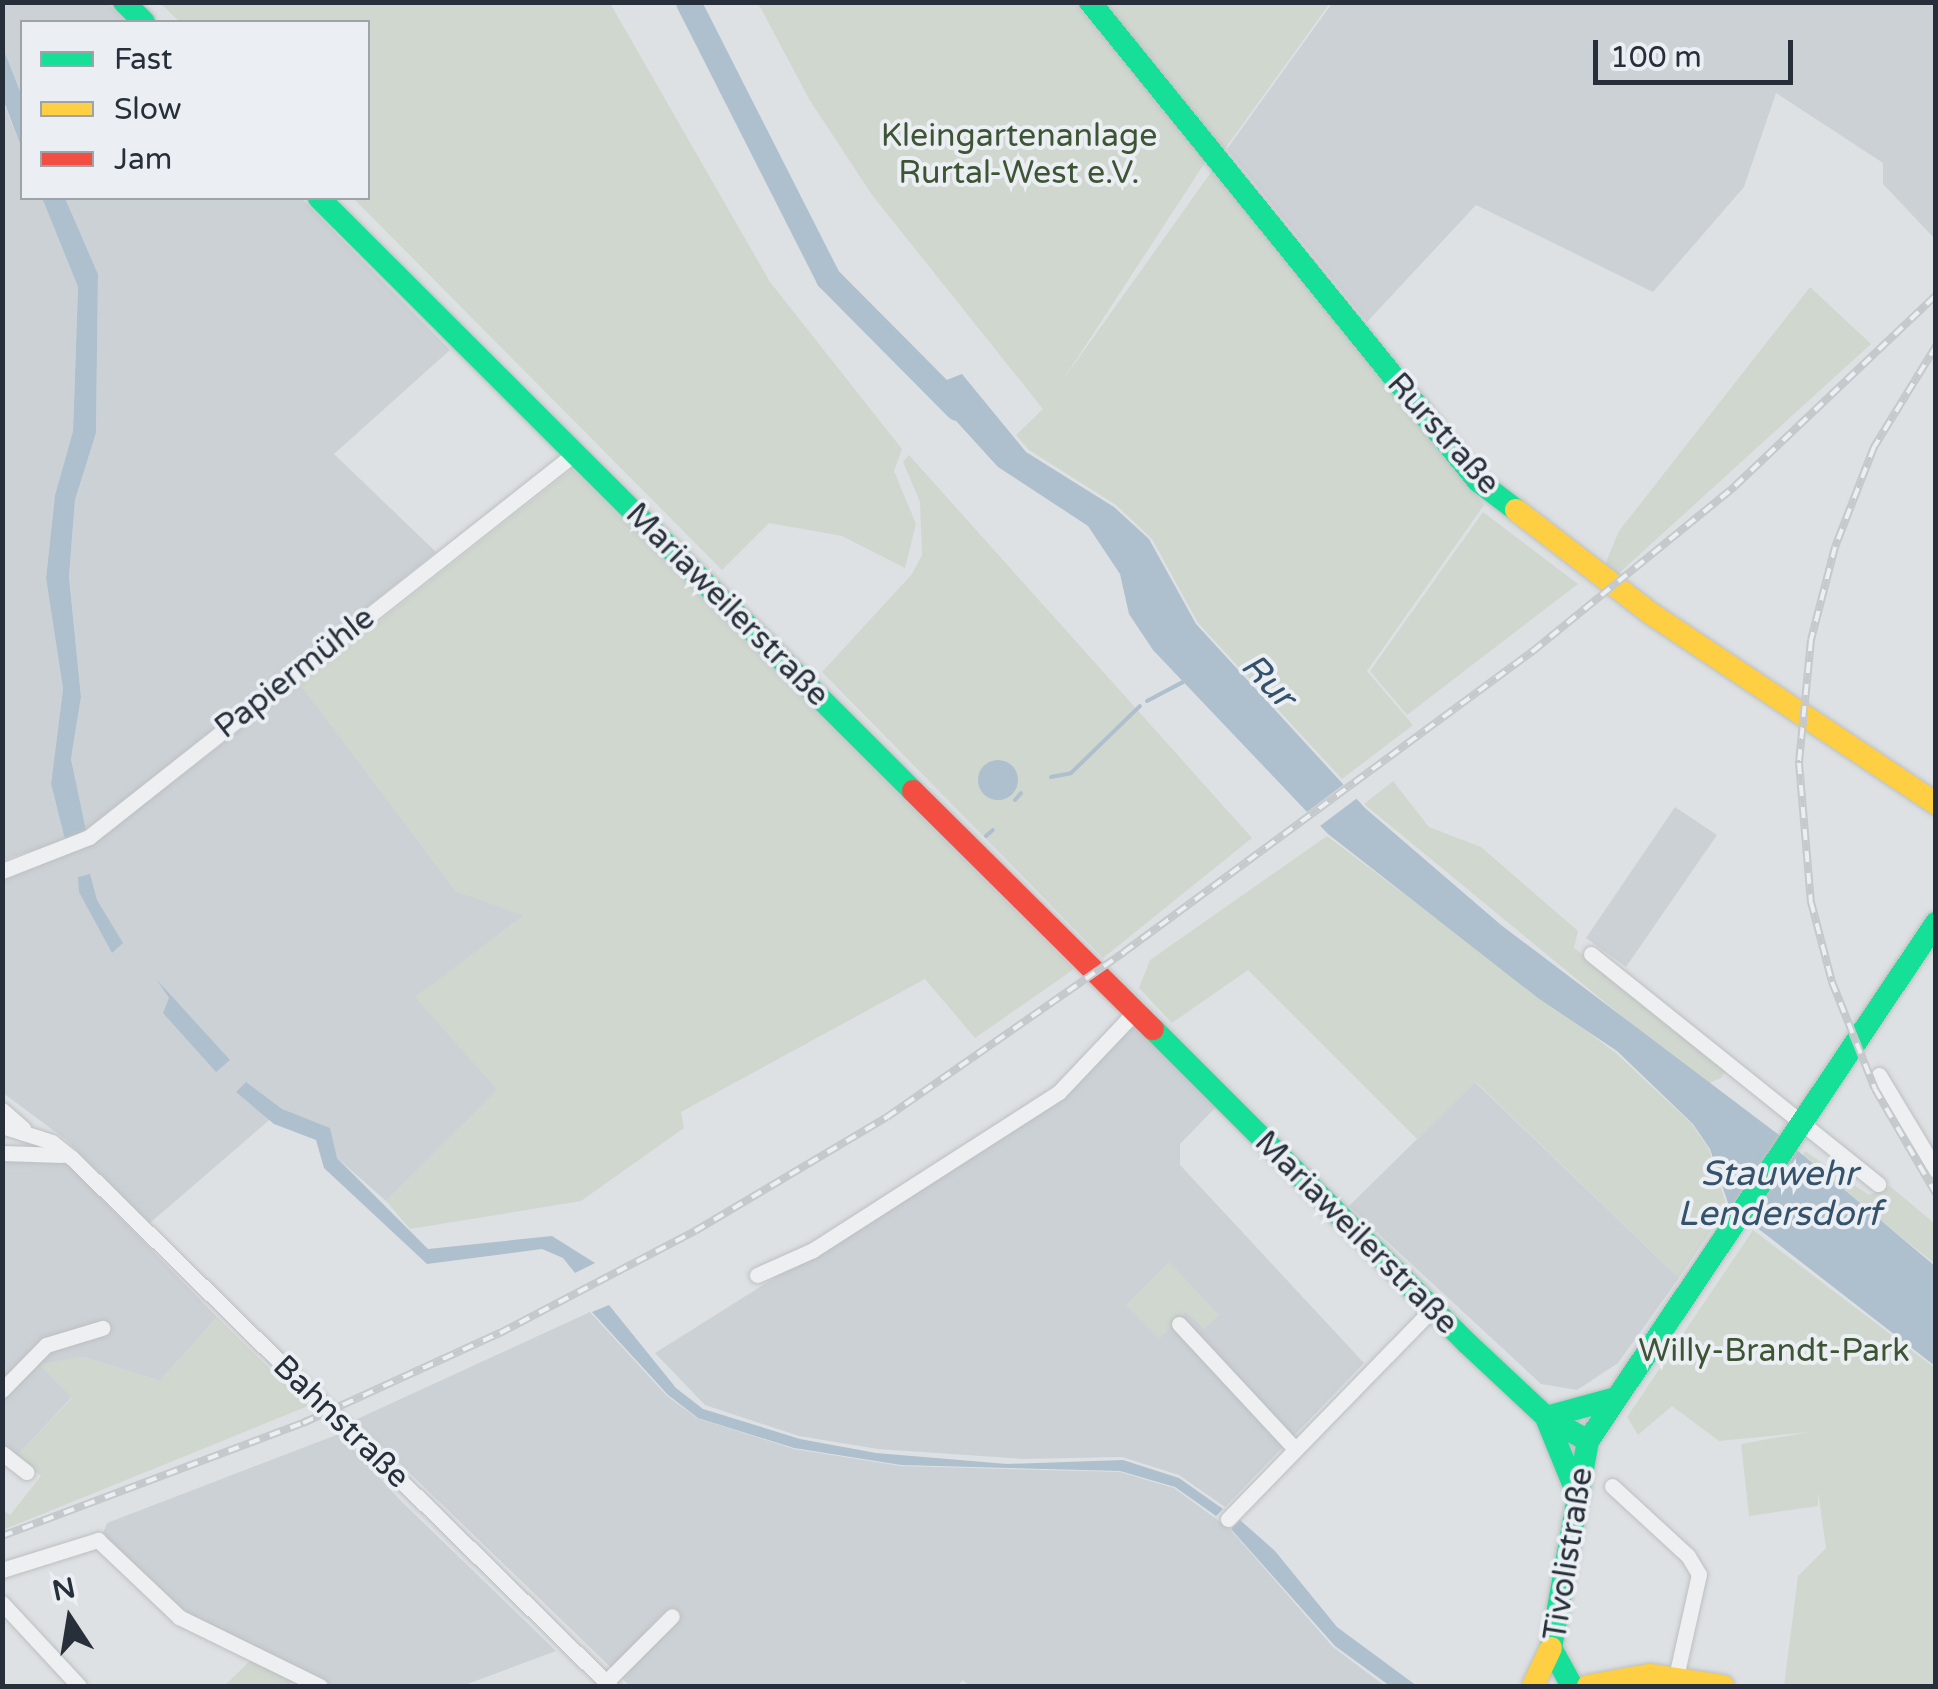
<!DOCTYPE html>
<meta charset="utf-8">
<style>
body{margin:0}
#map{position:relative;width:1938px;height:1689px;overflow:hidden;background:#dee1e3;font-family:"Varela Round",sans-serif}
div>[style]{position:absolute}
.built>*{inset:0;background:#ccd1d6}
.green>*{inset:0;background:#d0d7cf}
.water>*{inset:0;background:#aec0cd}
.round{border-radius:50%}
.pier>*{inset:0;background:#dee1e3}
.stream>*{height:4px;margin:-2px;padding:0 2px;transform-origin:2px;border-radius:2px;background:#aec0cd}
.river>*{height:25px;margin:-12.5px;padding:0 12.5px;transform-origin:12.5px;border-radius:12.5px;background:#aec0cd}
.roads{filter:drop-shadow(0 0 2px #bcbfc1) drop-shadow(0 0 2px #bcbfc1)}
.street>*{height:15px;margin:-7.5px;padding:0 7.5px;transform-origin:7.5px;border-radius:7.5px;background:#edeff0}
.fast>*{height:22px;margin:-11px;padding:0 11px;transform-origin:11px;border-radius:11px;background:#16e098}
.slow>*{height:22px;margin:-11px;padding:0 11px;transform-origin:11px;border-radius:11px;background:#ffcf43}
.jam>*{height:22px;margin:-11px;padding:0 11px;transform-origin:11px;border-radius:11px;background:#f24e42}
.rail>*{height:8px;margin-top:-4px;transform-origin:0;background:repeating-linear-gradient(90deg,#ebeff3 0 11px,#c6c9cb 0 22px);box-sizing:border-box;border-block:2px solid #c6c9cb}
span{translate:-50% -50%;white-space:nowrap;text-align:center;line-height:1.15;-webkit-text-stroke:8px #ebeff3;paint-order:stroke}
.park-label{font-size:32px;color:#3e5535}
.street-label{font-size:32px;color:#27303a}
.water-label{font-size:35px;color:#34526c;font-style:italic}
.frame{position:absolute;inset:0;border:5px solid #27303a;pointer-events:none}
.legend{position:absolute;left:20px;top:20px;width:350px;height:180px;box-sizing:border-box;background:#ebeff3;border:2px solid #9da3a9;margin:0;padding:12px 18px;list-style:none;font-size:30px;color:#27303a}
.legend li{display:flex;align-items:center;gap:20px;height:50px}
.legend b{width:50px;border:2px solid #9da3a9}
.north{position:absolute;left:20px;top:1569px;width:100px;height:100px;-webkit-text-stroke:8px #ebeff3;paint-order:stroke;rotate:348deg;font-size:28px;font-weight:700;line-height:40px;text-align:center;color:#27303a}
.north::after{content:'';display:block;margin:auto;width:35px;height:45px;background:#27303a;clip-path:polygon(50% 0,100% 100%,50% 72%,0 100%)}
.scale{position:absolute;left:1593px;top:40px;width:200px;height:45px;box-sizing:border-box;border:5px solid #27303a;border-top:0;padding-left:12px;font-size:30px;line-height:35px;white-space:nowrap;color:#27303a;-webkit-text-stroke:8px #ebeff3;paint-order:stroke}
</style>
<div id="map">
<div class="built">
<i style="clip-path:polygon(1333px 2px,1935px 3px,1935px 239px,1883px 184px,1883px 163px,1776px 93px,1744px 187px,1653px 292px,1476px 205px,1367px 322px,1227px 149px)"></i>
<i style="clip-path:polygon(2px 3px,107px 3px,127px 22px,22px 22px,22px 96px,3px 48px)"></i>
<i style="clip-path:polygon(2px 99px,22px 149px,22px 198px,42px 198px,78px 287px,73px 431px,55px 495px,46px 578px,63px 689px,51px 784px,65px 840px,3px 860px)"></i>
<i style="clip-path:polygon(65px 198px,301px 198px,450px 350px,334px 454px,436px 552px,86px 830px,71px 759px,81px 697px,69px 577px,75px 500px,96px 433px,98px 274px)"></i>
<i style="clip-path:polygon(300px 684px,456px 891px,525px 915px,416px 997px,498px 1090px,386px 1201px,282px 1109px,150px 1223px,65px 1139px,3px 1093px,2px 881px,92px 844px)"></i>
<i style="clip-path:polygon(1675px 807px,1717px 835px,1626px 967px,1586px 938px)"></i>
<i style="clip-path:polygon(1136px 1023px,1216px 1107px,1180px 1144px,1180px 1165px,1364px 1363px,1225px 1507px,1179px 1475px,1122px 1457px,1024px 1459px,878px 1449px,799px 1436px,705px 1405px,655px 1353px,1058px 1100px)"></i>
<i style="clip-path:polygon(1475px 1082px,1679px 1278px,1618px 1363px,1577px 1390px,1541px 1384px,1349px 1206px)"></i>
<i style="clip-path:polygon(9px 1159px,67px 1163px,217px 1317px,160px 1381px,83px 1357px,40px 1365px,72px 1397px,15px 1458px,3px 1447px,3px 1162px)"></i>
<i style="clip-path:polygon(590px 1312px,667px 1396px,697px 1418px,794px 1449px,901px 1466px,1120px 1472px,1174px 1488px,1230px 1529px,1333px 1647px,1385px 1686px,969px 1686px,963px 1680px,957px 1686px,630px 1686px,355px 1420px)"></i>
<i style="clip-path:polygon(339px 1434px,401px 1501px,556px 1651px,462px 1686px,330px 1686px,186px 1615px,102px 1536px,107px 1523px)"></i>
</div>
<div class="green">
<i style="clip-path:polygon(160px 3px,610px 3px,770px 282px,902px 449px,894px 471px,916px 524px,905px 568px,842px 536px,769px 523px,722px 570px,353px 198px,368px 198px,368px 22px,180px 22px)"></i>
<i style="clip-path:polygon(758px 3px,1075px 3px,1206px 161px,1063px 380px,1214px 168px,1484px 505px,1367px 671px,1413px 725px,1342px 779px,1198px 623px,1152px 539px,1116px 505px,1029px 450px,1016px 435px,1043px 409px,872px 195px,809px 99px)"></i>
<i style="clip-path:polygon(1104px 3px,1330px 3px,1224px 150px)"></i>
<i style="clip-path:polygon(1810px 287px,1871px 344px,1617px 575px,1605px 564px,1619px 531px)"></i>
<i style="clip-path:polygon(909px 455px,1252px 838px,1103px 958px,822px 672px,912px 574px,922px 555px,920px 502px,903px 462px)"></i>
<i style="clip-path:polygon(572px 469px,1074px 969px,975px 1038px,925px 979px,681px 1112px,684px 1128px,581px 1201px,410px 1229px,386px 1201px,498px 1090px,415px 997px,524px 916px,456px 891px,300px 684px)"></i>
<i style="clip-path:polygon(1483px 512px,1578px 584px,1407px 715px,1370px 671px)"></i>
<i style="clip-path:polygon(1393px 781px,1429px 827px,1481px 847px,1578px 931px,1574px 948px,1730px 1064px,1721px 1078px,1709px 1083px,1669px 1055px,1364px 804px)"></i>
<i style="clip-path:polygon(1327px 836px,1616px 1053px,1692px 1124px,1709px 1149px,1727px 1207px,1679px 1278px,1476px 1082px,1417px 1139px,1248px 970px,1172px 1023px,1139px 988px,1150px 960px)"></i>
<i style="clip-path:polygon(1805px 1151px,1869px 1195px,1890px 1186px,1935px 1224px,1935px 1264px,1801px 1157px)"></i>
<i style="clip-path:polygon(1753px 1230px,1935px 1368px,1935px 1686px,1784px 1686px,1798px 1576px,1826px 1548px,1818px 1492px,1818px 1506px,1749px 1516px,1741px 1444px,1809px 1432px,1719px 1441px,1672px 1406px,1638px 1435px,1627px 1417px)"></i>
<i style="clip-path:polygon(1169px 1262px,1219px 1315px,1204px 1329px,1186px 1312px,1159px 1339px,1126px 1305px)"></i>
<i style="clip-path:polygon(217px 1317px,308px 1406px,3px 1530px,2px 1510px,10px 1515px,41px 1476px,15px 1458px,72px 1398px,39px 1364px,83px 1357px,160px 1381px)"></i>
<i style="clip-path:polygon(252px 1659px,295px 1680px,287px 1686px,224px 1686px)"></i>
</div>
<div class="water">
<i style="clip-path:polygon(3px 48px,22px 96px,22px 149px,3px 99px)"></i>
<i style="clip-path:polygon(42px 198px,65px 198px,98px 274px,96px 433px,75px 500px,69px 577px,81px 697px,71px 759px,86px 830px,65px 840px,51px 784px,63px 689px,46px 578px,55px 495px,73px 431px,78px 287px)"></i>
<i style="clip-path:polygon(962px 374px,1026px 452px,1114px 507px,1149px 539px,1196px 624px,1365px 808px,1501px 925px,1779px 1135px,1935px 1266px,1935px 1366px,1729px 1206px,1710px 1149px,1693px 1124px,1617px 1051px,1538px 998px,1328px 834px,1153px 650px,1129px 614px,1120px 574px,1088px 526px,998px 467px,926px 388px)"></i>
<i class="round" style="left:978px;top:760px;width:40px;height:40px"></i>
<i style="clip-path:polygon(90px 874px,97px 900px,123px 943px,112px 953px,79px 892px,78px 877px)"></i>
<i style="clip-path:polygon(157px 980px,230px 1060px,216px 1072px,163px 1013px,169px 998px)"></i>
<i style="clip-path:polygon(246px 1082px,282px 1109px,330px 1128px,337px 1158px,428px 1249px,552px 1236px,595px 1263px,575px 1273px,563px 1258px,542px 1249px,427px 1264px,324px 1168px,316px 1140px,274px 1124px,236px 1092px)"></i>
<i style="clip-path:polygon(609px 1305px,676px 1388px,703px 1409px,800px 1439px,876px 1453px,1007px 1464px,1123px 1460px,1179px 1478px,1223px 1509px,1216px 1516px,1175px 1487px,1120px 1471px,901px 1465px,794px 1448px,698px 1418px,668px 1395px,592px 1312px)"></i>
<i style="clip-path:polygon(1240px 1520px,1275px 1551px,1337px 1627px,1417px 1686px,1390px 1686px,1335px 1646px,1231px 1529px)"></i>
</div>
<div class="pier">
<i style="clip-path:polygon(1347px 782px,1360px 796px,1316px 829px,1303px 815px)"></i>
</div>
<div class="stream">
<i style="left:1147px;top:701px;width:41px;rotate:-27.8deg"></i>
<i style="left:1051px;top:777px;width:20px;rotate:-11deg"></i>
<i style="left:1071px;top:773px;width:96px;rotate:-44.2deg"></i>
<i style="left:1015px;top:800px;width:9px;rotate:-49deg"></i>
<i style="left:986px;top:836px;width:9px;rotate:-41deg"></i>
</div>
<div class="river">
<i style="left:688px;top:2px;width:309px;rotate:63.1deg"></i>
<i style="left:828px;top:278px;width:183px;rotate:45.2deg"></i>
</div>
<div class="roads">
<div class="street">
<i style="left:2px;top:871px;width:93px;rotate:-21.3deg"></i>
<i style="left:89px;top:837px;width:619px;rotate:-38.31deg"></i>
<i style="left:1591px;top:954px;width:368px;rotate:38.7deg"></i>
<i style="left:1879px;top:1075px;width:111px;rotate:59deg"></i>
<i style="left:2px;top:1110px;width:28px;rotate:41deg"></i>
<i style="left:2px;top:1126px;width:52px;rotate:17.7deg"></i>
<i style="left:52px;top:1142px;width:26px;rotate:39deg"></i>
<i style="left:72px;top:1158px;width:754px;rotate:44.46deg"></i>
<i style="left:2px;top:1153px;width:60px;rotate:1.9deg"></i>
<i style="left:757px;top:1275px;width:61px;rotate:-24.1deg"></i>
<i style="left:813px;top:1250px;width:292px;rotate:-32.7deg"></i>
<i style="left:1059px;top:1092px;width:110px;rotate:-46.5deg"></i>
<i style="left:1179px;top:1324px;width:171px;rotate:47.1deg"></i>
<i style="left:2px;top:1390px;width:63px;rotate:-45.6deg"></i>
<i style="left:46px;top:1345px;width:59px;rotate:-16.9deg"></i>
<i style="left:2px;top:1453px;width:31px;rotate:38deg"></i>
<i style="left:1612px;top:1486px;width:103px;rotate:42.6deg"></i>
<i style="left:1688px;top:1556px;width:21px;rotate:59deg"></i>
<i style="left:1699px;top:1574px;width:106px;rotate:102.6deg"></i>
<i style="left:1228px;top:1519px;width:293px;rotate:-45.8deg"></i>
<i style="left:2px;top:1570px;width:101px;rotate:-17.4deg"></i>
<i style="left:98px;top:1540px;width:112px;rotate:43.5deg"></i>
<i style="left:179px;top:1617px;width:157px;rotate:26.1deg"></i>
<i style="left:2px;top:1603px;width:113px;rotate:47.1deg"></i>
<i style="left:606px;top:1682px;width:93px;rotate:-45deg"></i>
</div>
<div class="fast">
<i style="left:124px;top:2px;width:28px;rotate:45deg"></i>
<i style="left:1090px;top:2px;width:616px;rotate:50.99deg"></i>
<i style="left:1478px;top:481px;width:48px;rotate:37.3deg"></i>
<i style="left:319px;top:198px;width:839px;rotate:44.95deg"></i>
<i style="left:1153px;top:1029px;width:444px;rotate:45deg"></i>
<i style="left:1467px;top:1343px;width:108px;rotate:43.1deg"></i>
<i style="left:1546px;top:1417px;width:48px;rotate:29.7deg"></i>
<i style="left:1546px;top:1417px;width:73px;rotate:-15.2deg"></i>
<i style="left:1547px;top:1420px;width:77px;rotate:67.8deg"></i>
<i style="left:1572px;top:1686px;width:43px;rotate:-118.9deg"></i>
<i style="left:1551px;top:1648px;width:210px;rotate:-79.9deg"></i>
<i style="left:1588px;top:1441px;width:624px;rotate:-56.11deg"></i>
</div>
<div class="slow">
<i style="left:1516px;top:510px;width:169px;rotate:37.5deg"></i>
<i style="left:1650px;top:613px;width:344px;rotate:33.7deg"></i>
<i style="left:1533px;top:1686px;width:42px;rotate:-64.7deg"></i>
<i style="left:1588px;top:1686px;width:63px;rotate:-10.1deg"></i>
<i style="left:1650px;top:1675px;width:74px;rotate:8.6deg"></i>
</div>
<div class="jam">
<i style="left:913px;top:791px;width:338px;rotate:44.8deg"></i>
</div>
</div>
<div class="rail">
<i style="left:1936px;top:346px;width:119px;rotate:121.5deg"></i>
<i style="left:1874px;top:447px;width:107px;rotate:111.3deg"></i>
<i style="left:1835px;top:547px;width:96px;rotate:104.5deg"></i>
<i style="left:1811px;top:640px;width:124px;rotate:95.6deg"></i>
<i style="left:1799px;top:763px;width:140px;rotate:85.1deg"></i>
<i style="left:1811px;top:902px;width:83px;rotate:75.3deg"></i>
<i style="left:1832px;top:982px;width:115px;rotate:68.1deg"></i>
<i style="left:1875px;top:1089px;width:121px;rotate:59.8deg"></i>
<i style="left:2px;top:1536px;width:322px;rotate:-20.6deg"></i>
<i style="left:303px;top:1423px;width:217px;rotate:-24.6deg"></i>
<i style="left:500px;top:1333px;width:220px;rotate:-27.6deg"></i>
<i style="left:695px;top:1231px;width:223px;rotate:-30.7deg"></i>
<i style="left:887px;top:1117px;width:289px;rotate:-34.8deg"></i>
<i style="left:1124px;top:952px;width:508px;rotate:-36.35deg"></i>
<i style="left:1533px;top:651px;width:261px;rotate:-39.2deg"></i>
<i style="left:1735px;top:486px;width:277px;rotate:-43.5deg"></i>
</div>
<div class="park-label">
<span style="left:1019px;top:155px">Kleingartenanlage<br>Rurtal-West e.V.</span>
<span style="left:1774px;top:1351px">Willy-Brandt-Park</span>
</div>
<div class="street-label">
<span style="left:1443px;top:434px;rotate:48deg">Rurstraße</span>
<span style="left:727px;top:605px;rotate:45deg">Mariaweilerstraße</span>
<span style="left:295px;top:673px;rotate:-38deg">Papiermühle</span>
<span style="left:1356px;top:1233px;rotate:45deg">Mariaweilerstraße</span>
<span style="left:341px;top:1422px;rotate:44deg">Bahnstraße</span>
<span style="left:1569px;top:1554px;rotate:-81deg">Tivolistraße</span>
</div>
<div class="water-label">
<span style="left:1268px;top:681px;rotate:46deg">Rur</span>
<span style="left:1779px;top:1194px">Stauwehr<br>Lendersdorf</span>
</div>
<div class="frame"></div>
<ul class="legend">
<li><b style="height:12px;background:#16e098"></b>Fast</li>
<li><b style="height:12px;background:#ffcf43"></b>Slow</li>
<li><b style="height:12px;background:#f24e42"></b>Jam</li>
</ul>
<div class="north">N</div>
<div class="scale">100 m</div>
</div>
